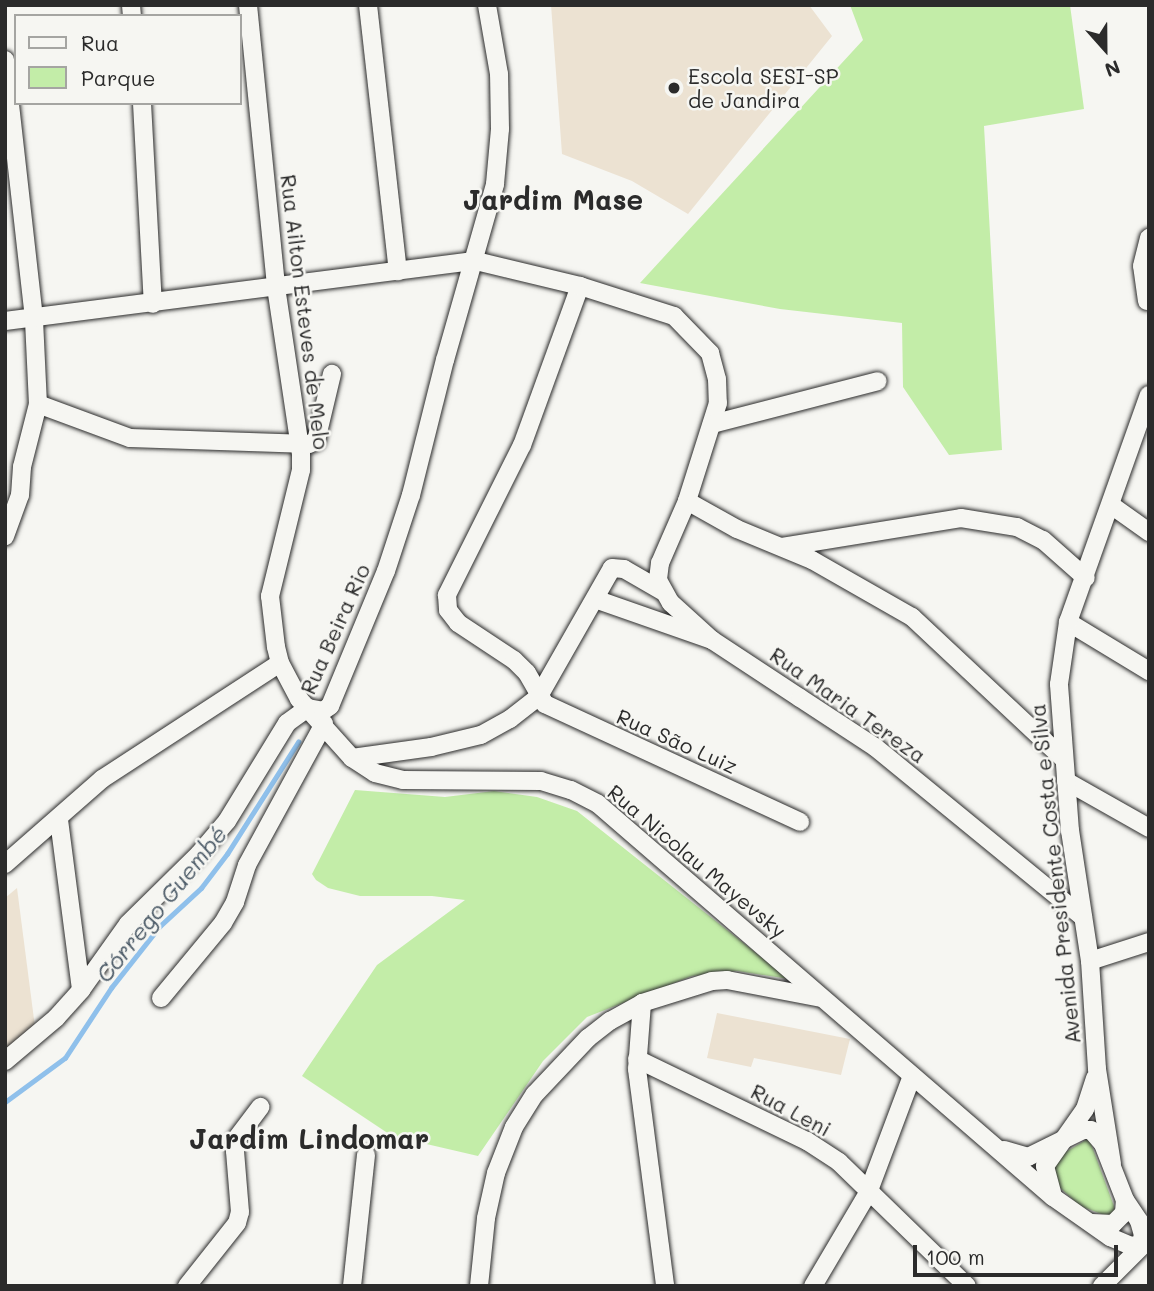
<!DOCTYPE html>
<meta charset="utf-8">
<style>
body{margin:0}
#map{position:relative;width:1154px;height:1291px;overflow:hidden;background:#f6f6f2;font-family:Mali,sans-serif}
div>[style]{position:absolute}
.built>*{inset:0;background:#ece2d2}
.green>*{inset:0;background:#c3eda8}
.stream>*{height:4.5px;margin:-2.25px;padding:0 2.25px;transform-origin:2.25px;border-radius:2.25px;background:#8fc0eb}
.roads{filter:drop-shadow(0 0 2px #2b2b2b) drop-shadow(0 0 2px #2b2b2b)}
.minor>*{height:18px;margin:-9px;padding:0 9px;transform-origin:9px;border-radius:9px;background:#f6f6f2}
.dots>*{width:19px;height:19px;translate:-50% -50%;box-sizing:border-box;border:4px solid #f6f6f2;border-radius:50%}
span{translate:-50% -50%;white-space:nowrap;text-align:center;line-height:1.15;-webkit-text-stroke:5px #f6f6f2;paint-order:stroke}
.poi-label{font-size:21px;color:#2b2b2b}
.left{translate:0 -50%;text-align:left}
.street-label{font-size:21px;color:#2b2b2b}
.water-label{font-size:23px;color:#495865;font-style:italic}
.district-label{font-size:28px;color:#2b2b2b;font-weight:700}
.frame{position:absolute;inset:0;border:7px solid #2b2b2b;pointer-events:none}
.legend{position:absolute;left:14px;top:14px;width:228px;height:91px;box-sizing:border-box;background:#f6f6f2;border:2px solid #a5a5a2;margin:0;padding:9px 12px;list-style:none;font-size:21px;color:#2b2b2b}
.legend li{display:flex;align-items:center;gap:14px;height:35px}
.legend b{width:35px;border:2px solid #a5a5a2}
.north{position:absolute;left:1070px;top:14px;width:70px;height:70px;-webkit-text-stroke:5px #f6f6f2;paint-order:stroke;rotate:159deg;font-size:19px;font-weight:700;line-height:28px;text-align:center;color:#2b2b2b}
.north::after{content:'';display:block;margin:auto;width:24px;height:32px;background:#2b2b2b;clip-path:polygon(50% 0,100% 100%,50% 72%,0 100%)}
.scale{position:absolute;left:913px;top:1245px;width:205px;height:32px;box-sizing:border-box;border:4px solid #2b2b2b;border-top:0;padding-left:9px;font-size:21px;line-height:24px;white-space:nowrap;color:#2b2b2b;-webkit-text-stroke:5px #f6f6f2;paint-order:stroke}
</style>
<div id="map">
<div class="built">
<i style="clip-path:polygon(551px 5px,809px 5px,832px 36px,688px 214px,632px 181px,562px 154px)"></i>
<i style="clip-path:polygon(17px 888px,35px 1027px,5px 1054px,5px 898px)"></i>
<i style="clip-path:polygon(717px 1013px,850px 1039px,841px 1075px,754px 1058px,751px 1067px,707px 1058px)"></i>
</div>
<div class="green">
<i style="clip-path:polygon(850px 5px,1070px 5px,1084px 109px,984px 126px,1002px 450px,949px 455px,903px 387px,902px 323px,780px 309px,640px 283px,863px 40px)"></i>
<i style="clip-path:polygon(355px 790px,445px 797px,494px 791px,537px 797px,577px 811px,789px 979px,737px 971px,692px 976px,587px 1017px,543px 1061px,478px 1156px,392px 1136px,302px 1076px,377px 965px,465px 900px,432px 896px,360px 896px,328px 888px,316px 880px,312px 874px)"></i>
<i style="clip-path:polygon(1089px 1138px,1114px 1206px,1114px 1213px,1107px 1216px,1080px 1206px,1057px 1185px,1051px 1171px,1054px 1159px)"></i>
</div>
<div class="stream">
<i style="left:5px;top:1102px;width:74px;rotate:-36.3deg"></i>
<i style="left:65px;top:1058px;width:84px;rotate:-56.7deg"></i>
<i style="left:111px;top:988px;width:79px;rotate:-51.7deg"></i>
<i style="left:160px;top:926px;width:56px;rotate:-42.8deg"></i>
<i style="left:201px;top:888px;width:43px;rotate:-52.6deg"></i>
<i style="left:227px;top:854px;width:133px;rotate:-57.6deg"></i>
</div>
<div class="roads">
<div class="minor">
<i style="left:131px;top:5px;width:11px;rotate:85deg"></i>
<i style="left:248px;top:5px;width:283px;rotate:84.3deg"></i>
<i style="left:276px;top:287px;width:170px;rotate:81.5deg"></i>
<i style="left:301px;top:455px;width:15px;rotate:90deg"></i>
<i style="left:301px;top:470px;width:130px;rotate:103.8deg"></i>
<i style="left:270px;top:596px;width:51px;rotate:83.3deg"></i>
<i style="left:276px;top:647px;width:16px;rotate:76deg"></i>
<i style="left:368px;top:5px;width:268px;rotate:83.6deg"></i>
<i style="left:5px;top:60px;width:262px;rotate:83.6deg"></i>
<i style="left:34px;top:320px;width:84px;rotate:87.3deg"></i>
<i style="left:38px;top:404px;width:65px;rotate:104.3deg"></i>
<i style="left:22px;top:467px;width:28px;rotate:94deg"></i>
<i style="left:20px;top:495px;width:44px;rotate:110.1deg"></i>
<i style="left:142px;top:103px;width:201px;rotate:86.9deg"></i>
<i style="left:580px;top:286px;width:169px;rotate:110deg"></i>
<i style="left:522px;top:445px;width:168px;rotate:116.6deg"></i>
<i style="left:447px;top:595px;width:15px;rotate:86deg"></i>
<i style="left:448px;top:610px;width:16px;rotate:52deg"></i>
<i style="left:458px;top:623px;width:67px;rotate:33.5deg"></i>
<i style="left:514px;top:660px;width:18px;rotate:45deg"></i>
<i style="left:527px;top:673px;width:36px;rotate:60deg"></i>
<i style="left:545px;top:704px;width:281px;rotate:24.8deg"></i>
<i style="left:1147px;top:301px;width:35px;rotate:-98deg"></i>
<i style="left:1142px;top:266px;width:29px;rotate:-76deg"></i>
<i style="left:5px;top:321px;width:475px;rotate:-7.3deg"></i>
<i style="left:476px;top:261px;width:107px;rotate:13.5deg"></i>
<i style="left:580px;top:286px;width:99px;rotate:17.7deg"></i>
<i style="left:674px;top:316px;width:52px;rotate:45.8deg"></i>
<i style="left:710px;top:353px;width:27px;rotate:75deg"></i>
<i style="left:717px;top:379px;width:24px;rotate:88deg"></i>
<i style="left:718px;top:403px;width:103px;rotate:107.6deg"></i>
<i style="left:687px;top:501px;width:68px;rotate:113.5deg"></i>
<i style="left:660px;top:563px;width:17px;rotate:97deg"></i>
<i style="left:658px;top:580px;width:26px;rotate:61deg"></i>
<i style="left:671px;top:603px;width:55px;rotate:42.1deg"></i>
<i style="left:38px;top:404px;width:98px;rotate:20.3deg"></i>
<i style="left:130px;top:438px;width:179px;rotate:1.9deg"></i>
<i style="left:309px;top:444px;width:8px;rotate:-23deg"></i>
<i style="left:316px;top:441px;width:69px;rotate:-76.6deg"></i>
<i style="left:712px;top:424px;width:171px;rotate:-14.5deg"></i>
<i style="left:687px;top:501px;width:57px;rotate:29.2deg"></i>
<i style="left:737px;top:529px;width:81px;rotate:22.5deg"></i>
<i style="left:812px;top:560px;width:115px;rotate:29.7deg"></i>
<i style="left:912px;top:617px;width:208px;rotate:43.1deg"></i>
<i style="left:1111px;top:505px;width:47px;rotate:35.4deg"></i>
<i style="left:782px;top:547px;width:181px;rotate:-9.2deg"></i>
<i style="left:961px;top:518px;width:57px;rotate:9.1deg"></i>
<i style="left:1017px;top:527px;width:29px;rotate:27deg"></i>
<i style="left:1043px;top:540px;width:57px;rotate:41.5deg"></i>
<i style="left:595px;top:599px;width:124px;rotate:19.3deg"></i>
<i style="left:712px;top:640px;width:105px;rotate:33.4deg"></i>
<i style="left:800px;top:698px;width:90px;rotate:33.2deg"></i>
<i style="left:875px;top:747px;width:269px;rotate:39.3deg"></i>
<i style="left:1068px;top:622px;width:95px;rotate:31.2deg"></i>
<i style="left:352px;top:758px;width:80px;rotate:-7.9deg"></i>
<i style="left:431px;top:747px;width:51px;rotate:-13.5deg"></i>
<i style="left:481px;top:735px;width:33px;rotate:-29deg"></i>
<i style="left:510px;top:719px;width:37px;rotate:-38deg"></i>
<i style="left:539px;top:696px;width:147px;rotate:-60.3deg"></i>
<i style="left:612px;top:568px;width:12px;rotate:5deg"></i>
<i style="left:624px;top:569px;width:44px;rotate:30.1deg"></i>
<i style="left:1066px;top:781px;width:95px;rotate:29.5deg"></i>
<i style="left:59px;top:820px;width:171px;rotate:82.6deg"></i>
<i style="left:5px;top:864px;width:129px;rotate:-41.2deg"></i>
<i style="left:102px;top:779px;width:212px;rotate:-33.1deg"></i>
<i style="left:280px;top:663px;width:41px;rotate:62.2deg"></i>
<i style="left:299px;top:699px;width:79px;rotate:48.1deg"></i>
<i style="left:352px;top:758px;width:27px;rotate:33deg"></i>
<i style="left:375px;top:773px;width:29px;rotate:14deg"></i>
<i style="left:403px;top:780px;width:138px;rotate:0.4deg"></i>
<i style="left:541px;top:781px;width:31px;rotate:17deg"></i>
<i style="left:571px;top:790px;width:30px;rotate:27deg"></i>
<i style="left:598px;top:804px;width:601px;rotate:40.82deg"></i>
<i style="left:1053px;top:1197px;width:70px;rotate:35.1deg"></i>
<i style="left:1110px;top:1237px;width:23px;rotate:23deg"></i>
<i style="left:1131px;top:1246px;width:10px;rotate:-11deg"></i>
<i style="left:1090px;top:961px;width:62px;rotate:-17.9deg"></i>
<i style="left:161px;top:998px;width:97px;rotate:-50.4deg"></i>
<i style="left:223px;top:923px;width:24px;rotate:-60deg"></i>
<i style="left:235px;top:902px;width:39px;rotate:-72deg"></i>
<i style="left:247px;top:865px;width:161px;rotate:-61.4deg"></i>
<i style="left:642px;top:1003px;width:66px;rotate:94.3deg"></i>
<i style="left:637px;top:1069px;width:219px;rotate:82.6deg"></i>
<i style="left:637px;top:1059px;width:189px;rotate:25.8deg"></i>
<i style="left:807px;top:1141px;width:38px;rotate:33deg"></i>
<i style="left:839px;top:1162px;width:178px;rotate:44.1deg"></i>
<i style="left:5px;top:1061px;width:67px;rotate:-40.1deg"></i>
<i style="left:56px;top:1018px;width:38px;rotate:-48deg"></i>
<i style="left:81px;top:990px;width:81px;rotate:-54.5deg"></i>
<i style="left:128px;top:924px;width:100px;rotate:-44.6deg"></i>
<i style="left:199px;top:854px;width:43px;rotate:-49.7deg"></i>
<i style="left:227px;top:821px;width:115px;rotate:-58.5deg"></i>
<i style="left:287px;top:723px;width:26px;rotate:-36deg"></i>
<i style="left:308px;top:708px;width:15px;rotate:11deg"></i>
<i style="left:323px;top:711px;width:9px;rotate:-36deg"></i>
<i style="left:330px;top:706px;width:146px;rotate:-67.5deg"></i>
<i style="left:386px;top:571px;width:80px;rotate:-71.8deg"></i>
<i style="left:411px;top:495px;width:139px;rotate:-75.9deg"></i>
<i style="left:445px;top:360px;width:183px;rotate:-74.1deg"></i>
<i style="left:495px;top:184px;width:55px;rotate:-84.8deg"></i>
<i style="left:500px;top:129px;width:55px;rotate:-91deg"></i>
<i style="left:499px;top:74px;width:70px;rotate:-99.9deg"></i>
<i style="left:1004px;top:1150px;width:25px;rotate:16deg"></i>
<i style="left:1028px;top:1157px;width:61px;rotate:-26.1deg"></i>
<i style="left:1083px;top:1130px;width:8px"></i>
<i style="left:1091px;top:1130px;width:18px;rotate:49deg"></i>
<i style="left:1103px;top:1144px;width:60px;rotate:68.6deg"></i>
<i style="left:1125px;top:1200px;width:25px;rotate:56deg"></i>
<i style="left:1139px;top:1221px;width:15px;rotate:74deg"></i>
<i style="left:1143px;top:1235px;width:9px;rotate:103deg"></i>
<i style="left:1112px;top:1164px;width:96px;rotate:-99deg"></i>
<i style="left:1097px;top:1069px;width:108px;rotate:-93.7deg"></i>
<i style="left:1090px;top:961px;width:132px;rotate:-98.7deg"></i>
<i style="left:1070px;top:831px;width:147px;rotate:-94.3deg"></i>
<i style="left:1059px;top:684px;width:63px;rotate:-81.7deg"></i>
<i style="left:1068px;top:622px;width:241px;rotate:-70.4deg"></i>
<i style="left:1053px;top:1196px;width:31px;rotate:-105deg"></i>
<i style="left:1045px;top:1166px;width:70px;rotate:-54.9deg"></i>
<i style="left:1085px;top:1109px;width:32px;rotate:-72deg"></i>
<i style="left:1092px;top:1223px;width:21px;rotate:3deg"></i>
<i style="left:1113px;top:1224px;width:16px;rotate:-45deg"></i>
<i style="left:1124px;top:1213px;width:13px;rotate:-86deg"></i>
<i style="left:187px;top:1286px;width:80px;rotate:-51.6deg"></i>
<i style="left:237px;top:1223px;width:11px;rotate:-75deg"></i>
<i style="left:240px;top:1212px;width:61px;rotate:-94.7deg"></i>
<i style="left:235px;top:1151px;width:13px;rotate:-81deg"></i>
<i style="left:237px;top:1138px;width:39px;rotate:-53deg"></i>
<i style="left:352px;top:1286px;width:132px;rotate:-83.9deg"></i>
<i style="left:479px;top:1286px;width:68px;rotate:-84.1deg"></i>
<i style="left:486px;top:1218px;width:46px;rotate:-77.5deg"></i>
<i style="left:496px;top:1173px;width:49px;rotate:-68.6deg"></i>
<i style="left:514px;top:1127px;width:39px;rotate:-58deg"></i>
<i style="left:535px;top:1094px;width:77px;rotate:-46.6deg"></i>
<i style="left:588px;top:1038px;width:28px;rotate:-38deg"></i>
<i style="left:610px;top:1021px;width:37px;rotate:-29deg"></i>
<i style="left:642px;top:1003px;width:73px;rotate:-17.4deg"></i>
<i style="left:712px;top:981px;width:15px;rotate:-4deg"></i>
<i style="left:727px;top:980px;width:96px;rotate:10.8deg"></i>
<i style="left:813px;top:1286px;width:108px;rotate:-59.4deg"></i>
<i style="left:868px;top:1193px;width:125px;rotate:-69.4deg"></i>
<i style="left:1102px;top:1286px;width:62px;rotate:-45deg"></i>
</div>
</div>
<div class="dots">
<i style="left:674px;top:88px;background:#2b2b2b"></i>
</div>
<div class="poi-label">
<span class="left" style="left:688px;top:88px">Escola SESI-SP<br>de Jandira</span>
</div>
<div class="street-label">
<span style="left:305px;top:312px;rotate:83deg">Rua Ailton Esteves de Melo</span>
<span style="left:335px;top:629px;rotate:-66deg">Rua Beira Rio</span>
<span style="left:848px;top:705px;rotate:35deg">Rua Maria Tereza</span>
<span style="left:677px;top:741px;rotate:24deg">Rua São Luiz</span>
<span style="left:697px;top:861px;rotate:40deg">Rua Nicolau Mayevsky</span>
<span style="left:1055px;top:874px;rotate:-96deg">Avenida Presidente Costa e Silva</span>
<span style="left:791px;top:1110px;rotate:28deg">Rua Leni</span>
</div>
<div class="water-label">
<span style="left:161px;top:904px;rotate:-51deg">Córrego Guembé</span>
</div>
<div class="district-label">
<span style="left:553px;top:199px">Jardim Mase</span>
<span style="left:309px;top:1138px">Jardim Lindomar</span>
</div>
<div class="frame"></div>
<ul class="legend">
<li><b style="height:9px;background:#f6f6f2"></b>Rua</li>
<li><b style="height:19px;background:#c3eda8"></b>Parque</li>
</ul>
<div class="north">N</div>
<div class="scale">100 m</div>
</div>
